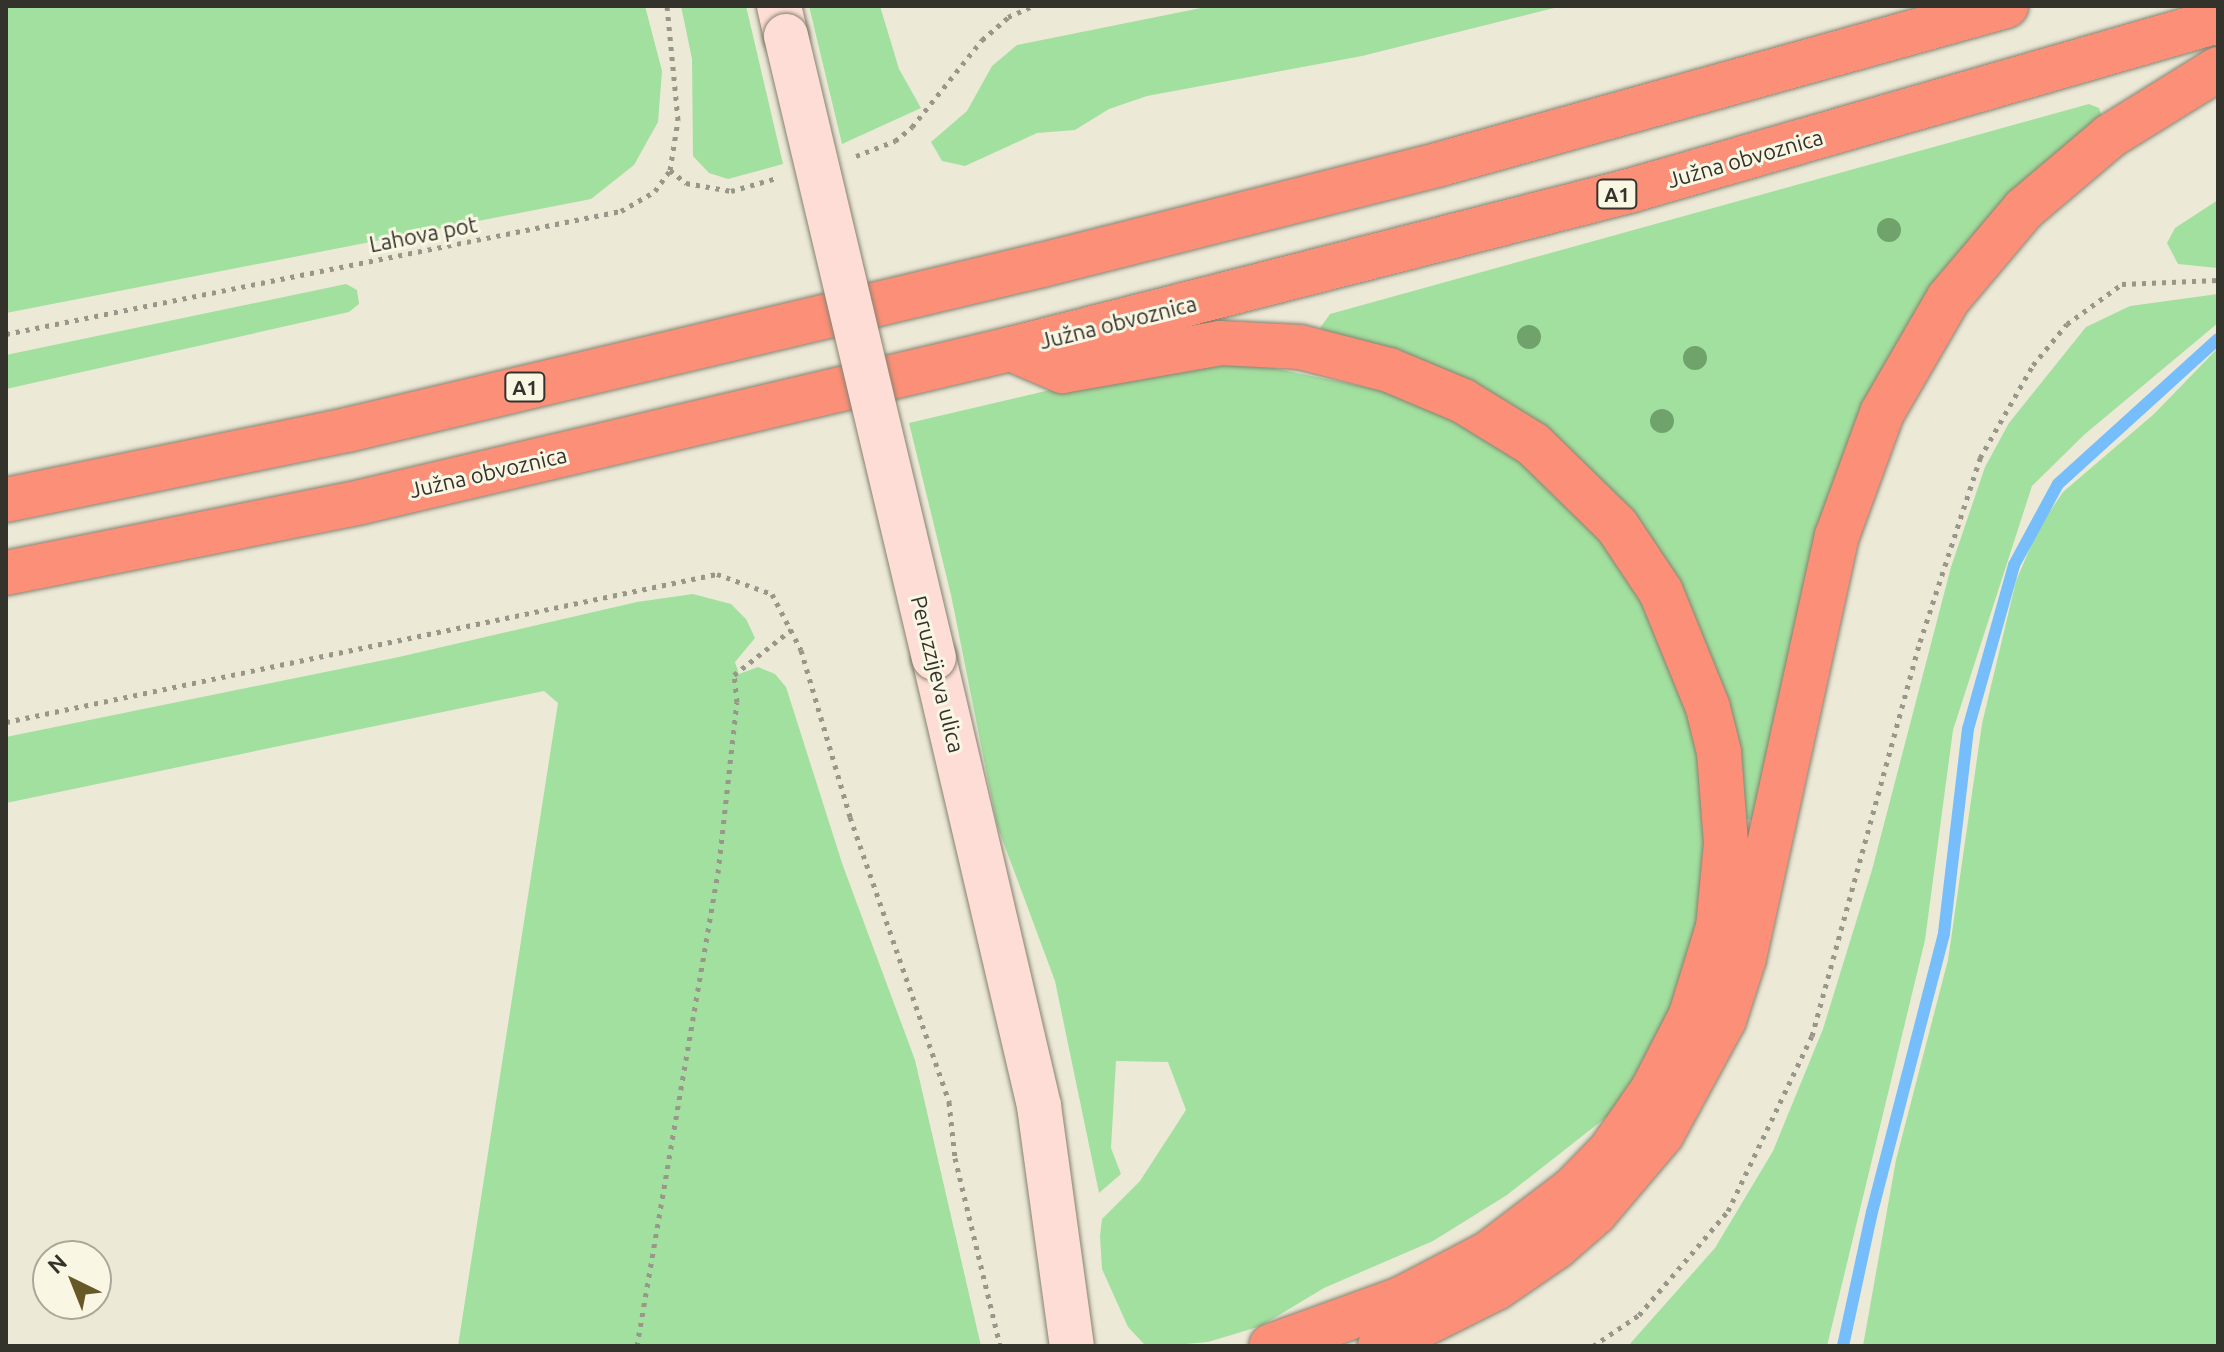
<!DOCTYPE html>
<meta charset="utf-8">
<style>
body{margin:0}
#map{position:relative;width:2224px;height:1352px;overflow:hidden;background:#ece9d7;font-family:Ubuntu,sans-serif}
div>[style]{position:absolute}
.green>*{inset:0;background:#a2e09f}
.stream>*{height:12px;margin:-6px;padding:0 6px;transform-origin:6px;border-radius:6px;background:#76bdfb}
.path>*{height:5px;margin-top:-2.5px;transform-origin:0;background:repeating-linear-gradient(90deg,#99978a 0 4px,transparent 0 10px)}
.roads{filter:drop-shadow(0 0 2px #858271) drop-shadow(0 0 2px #858271)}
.secondary>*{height:44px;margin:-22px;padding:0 22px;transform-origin:22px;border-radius:22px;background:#feddd6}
.motorway>*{height:44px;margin:-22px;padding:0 22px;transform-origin:22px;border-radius:22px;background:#fc8f77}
.bridges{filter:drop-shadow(0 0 2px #858271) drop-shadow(0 0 2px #858271)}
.secondary-bridge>*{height:44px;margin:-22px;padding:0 22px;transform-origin:22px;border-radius:22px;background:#feddd6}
.trees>*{width:24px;height:24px;margin:-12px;border-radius:50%;background:#70a36b}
span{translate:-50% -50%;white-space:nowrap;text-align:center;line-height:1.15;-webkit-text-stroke:6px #f9f6e4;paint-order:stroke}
.shield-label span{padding:2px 6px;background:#f9f6e4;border:2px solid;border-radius:6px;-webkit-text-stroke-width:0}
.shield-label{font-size:20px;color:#33322b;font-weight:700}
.street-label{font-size:22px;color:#33322b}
.frame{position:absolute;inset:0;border:8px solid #33322b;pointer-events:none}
.north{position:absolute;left:32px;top:1240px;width:80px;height:80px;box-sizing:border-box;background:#f9f6e4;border:2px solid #aaa89a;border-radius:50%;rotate:317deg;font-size:22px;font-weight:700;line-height:32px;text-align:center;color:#33322b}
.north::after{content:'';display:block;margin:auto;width:28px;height:36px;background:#665926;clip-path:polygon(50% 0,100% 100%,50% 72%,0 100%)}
</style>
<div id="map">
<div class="green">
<i style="clip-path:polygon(6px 6px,645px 6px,662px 71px,658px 122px,634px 165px,591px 199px,6px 313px)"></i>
<i style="clip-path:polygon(681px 6px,746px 6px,783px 164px,728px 179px,709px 173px,693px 156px,692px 59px)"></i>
<i style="clip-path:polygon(809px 6px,880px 6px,899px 69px,921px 108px,842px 144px)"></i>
<i style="clip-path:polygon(1211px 6px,1562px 6px,1362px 56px,1147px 96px,1109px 109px,1075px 130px,1037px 133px,965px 166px,942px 161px,931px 142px,967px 111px,992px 66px,1017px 45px)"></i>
<i style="clip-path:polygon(2089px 104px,2099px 108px,2102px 117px,1950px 269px,1754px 820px,1745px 819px,1648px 544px,1320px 328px,1330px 314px)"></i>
<i style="clip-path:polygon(2218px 200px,2218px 268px,2178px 264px,2167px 243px,2175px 228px)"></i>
<i style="clip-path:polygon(346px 284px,357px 290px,359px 304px,349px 312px,6px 389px,6px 355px)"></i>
<i style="clip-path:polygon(2218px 294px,2218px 323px,2085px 434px,2032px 486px,1953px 730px,1925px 940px,1827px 1346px,1628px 1346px,1715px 1248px,1773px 1151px,1823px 1029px,1872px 870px,1951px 567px,1985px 467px,2009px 423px,2086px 327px,2130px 306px)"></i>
<i style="clip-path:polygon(2218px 348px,2218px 1346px,1863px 1346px,1896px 1160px,1948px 960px,1982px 724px,2016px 581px,2038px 529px,2063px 492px,2154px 414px)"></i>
<i style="clip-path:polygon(1248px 363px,1380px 390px,1461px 421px,1522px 457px,1594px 525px,1647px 602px,1697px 736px,1709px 861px,1685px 980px,1644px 1073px,1618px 1108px,1507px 1195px,1433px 1241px,1324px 1288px,1261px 1326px,1208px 1342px,1162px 1346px,1144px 1344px,1128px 1327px,1102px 1269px,1100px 1236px,1102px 1219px,1140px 1181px,1186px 1110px,1168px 1062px,1116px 1061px,1111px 1148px,1121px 1174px,1099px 1193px,1055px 981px,997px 825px,951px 595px,909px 423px,1118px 374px,1174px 365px)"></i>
<i style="clip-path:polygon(693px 594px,731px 604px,746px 619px,755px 638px,735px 662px,739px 674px,758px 667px,775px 674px,786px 687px,843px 866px,915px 1060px,981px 1346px,458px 1346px,558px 703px,544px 691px,6px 803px,6px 737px,399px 657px,637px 602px)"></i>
</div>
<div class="stream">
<i style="left:1843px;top:1346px;width:137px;rotate:-77.8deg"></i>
<i style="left:1872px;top:1212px;width:288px;rotate:-75.5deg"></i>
<i style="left:1944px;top:933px;width:205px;rotate:-83.3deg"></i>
<i style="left:1968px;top:729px;width:170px;rotate:-74.3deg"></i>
<i style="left:2014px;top:565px;width:92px;rotate:-61.5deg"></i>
<i style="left:2058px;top:484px;width:216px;rotate:-42.2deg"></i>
</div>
<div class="path">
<i style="left:856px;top:156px;width:42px;rotate:-21deg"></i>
<i style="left:895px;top:141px;width:22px;rotate:-39deg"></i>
<i style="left:912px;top:127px;width:112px;rotate:-51.2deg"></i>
<i style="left:982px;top:40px;width:35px;rotate:-41deg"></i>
<i style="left:1008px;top:17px;width:27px;rotate:-24deg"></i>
<i style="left:670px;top:170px;width:21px;rotate:39deg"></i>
<i style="left:686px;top:183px;width:46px;rotate:10.1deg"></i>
<i style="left:731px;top:191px;width:48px;rotate:-15.8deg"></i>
<i style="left:6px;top:334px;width:627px;rotate:-11.31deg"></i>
<i style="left:621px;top:211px;width:39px;rotate:-30deg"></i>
<i style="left:655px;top:191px;width:26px;rotate:-54deg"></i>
<i style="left:670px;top:170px;width:51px;rotate:-80.9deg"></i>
<i style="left:678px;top:120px;width:115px;rotate:-95.5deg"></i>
<i style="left:6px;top:722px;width:726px;rotate:-11.76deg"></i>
<i style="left:717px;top:574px;width:59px;rotate:20deg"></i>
<i style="left:772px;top:594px;width:63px;rotate:62.6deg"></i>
<i style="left:801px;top:650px;width:174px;rotate:73.6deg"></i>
<i style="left:850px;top:817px;width:302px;rotate:70.8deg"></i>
<i style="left:949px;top:1102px;width:56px;rotate:83.9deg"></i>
<i style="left:955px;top:1158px;width:193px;rotate:76.5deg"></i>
<i style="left:637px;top:1346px;width:480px;rotate:-80.3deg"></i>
<i style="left:718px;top:873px;width:172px;rotate:-83.7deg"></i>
<i style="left:737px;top:702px;width:27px;rotate:-96deg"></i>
<i style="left:734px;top:675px;width:73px;rotate:-38.3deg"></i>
<i style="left:1593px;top:1346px;width:55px;rotate:-34deg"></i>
<i style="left:1639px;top:1315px;width:137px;rotate:-49.4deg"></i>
<i style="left:1728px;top:1211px;width:194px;rotate:-64.4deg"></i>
<i style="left:1812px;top:1036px;width:409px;rotate:-74.7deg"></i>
<i style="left:1920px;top:642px;width:194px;rotate:-71.9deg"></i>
<i style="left:1980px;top:458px;width:107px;rotate:-60.3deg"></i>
<i style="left:2033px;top:365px;width:53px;rotate:-50.3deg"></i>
<i style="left:2067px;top:324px;width:68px;rotate:-36deg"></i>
<i style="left:2122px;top:284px;width:96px;rotate:-2.4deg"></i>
</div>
<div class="roads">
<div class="secondary">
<i style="left:779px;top:6px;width:31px;rotate:77deg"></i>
<i style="left:934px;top:658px;width:460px;rotate:76.8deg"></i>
<i style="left:1039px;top:1106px;width:242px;rotate:82.2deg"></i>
</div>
<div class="motorway">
<i style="left:1011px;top:349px;width:56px;rotate:23.3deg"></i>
<i style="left:1062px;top:371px;width:160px;rotate:-10deg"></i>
<i style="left:1220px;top:343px;width:80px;rotate:2.9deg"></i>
<i style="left:1300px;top:347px;width:92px;rotate:14.5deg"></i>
<i style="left:1389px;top:370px;width:80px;rotate:22.7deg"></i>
<i style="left:1463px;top:401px;width:82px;rotate:31.6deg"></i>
<i style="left:1533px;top:444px;width:117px;rotate:44.3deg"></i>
<i style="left:1617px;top:526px;width:79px;rotate:56.3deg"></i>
<i style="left:1661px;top:592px;width:125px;rotate:67.9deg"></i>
<i style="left:1708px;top:708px;width:45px;rotate:76deg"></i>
<i style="left:1719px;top:752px;width:91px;rotate:85.6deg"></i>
<i style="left:1726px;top:843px;width:84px;rotate:95.4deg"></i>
<i style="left:1718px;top:927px;width:92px;rotate:107.1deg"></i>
<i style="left:1691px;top:1015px;width:83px;rotate:117.2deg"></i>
<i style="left:1653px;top:1089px;width:75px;rotate:124.7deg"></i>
<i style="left:1610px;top:1151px;width:53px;rotate:134.2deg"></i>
<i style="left:1573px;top:1189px;width:106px;rotate:142.7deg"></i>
<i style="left:1489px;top:1253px;width:99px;rotate:152.4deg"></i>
<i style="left:1401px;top:1299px;width:138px;rotate:160.1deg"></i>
<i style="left:6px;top:500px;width:348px;rotate:-11.6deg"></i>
<i style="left:347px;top:430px;width:714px;rotate:-13.36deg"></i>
<i style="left:1042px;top:265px;width:407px;rotate:-14.2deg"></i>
<i style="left:1437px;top:165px;width:591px;rotate:-15.61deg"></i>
<i style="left:6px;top:573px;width:362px;rotate:-11.3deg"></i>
<i style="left:361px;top:502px;width:668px;rotate:-13.25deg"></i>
<i style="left:1011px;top:349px;width:638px;rotate:-14.34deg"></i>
<i style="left:1629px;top:191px;width:613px;rotate:-16.1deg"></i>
<i style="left:1380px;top:1346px;width:130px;rotate:-26.6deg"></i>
<i style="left:1496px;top:1288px;width:73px;rotate:-34.3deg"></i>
<i style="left:1556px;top:1247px;width:52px;rotate:-41.1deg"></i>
<i style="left:1595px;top:1213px;width:104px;rotate:-49.7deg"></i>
<i style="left:1662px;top:1134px;width:130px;rotate:-61.5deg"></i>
<i style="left:1724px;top:1020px;width:65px;rotate:-72.1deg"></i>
<i style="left:1744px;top:958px;width:432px;rotate:-77.6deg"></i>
<i style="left:1837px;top:536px;width:131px;rotate:-69.9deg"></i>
<i style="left:1882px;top:413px;width:132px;rotate:-59.9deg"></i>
<i style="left:1948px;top:299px;width:118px;rotate:-49.8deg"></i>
<i style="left:2024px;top:209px;width:113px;rotate:-40.3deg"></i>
<i style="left:2110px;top:136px;width:127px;rotate:-31.8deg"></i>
</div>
</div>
<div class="bridges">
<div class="secondary-bridge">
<i style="left:786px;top:36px;width:639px;rotate:76.62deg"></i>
</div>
</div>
<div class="trees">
<i style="left:1889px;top:230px"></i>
<i style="left:1529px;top:337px"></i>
<i style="left:1695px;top:358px"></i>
<i style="left:1662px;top:421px"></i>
</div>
<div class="shield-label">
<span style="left:1617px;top:194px">A1</span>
<span style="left:525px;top:387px">A1</span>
</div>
<div class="street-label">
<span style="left:1745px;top:158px;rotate:-16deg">Južna obvoznica</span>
<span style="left:423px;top:234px;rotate:-11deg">Lahova pot</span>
<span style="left:1118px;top:322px;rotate:-14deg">Južna obvoznica</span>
<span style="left:488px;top:472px;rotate:-13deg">Južna obvoznica</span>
<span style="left:938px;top:674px;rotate:76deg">Peruzzijeva ulica</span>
</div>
<div class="frame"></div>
<div class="north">N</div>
</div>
